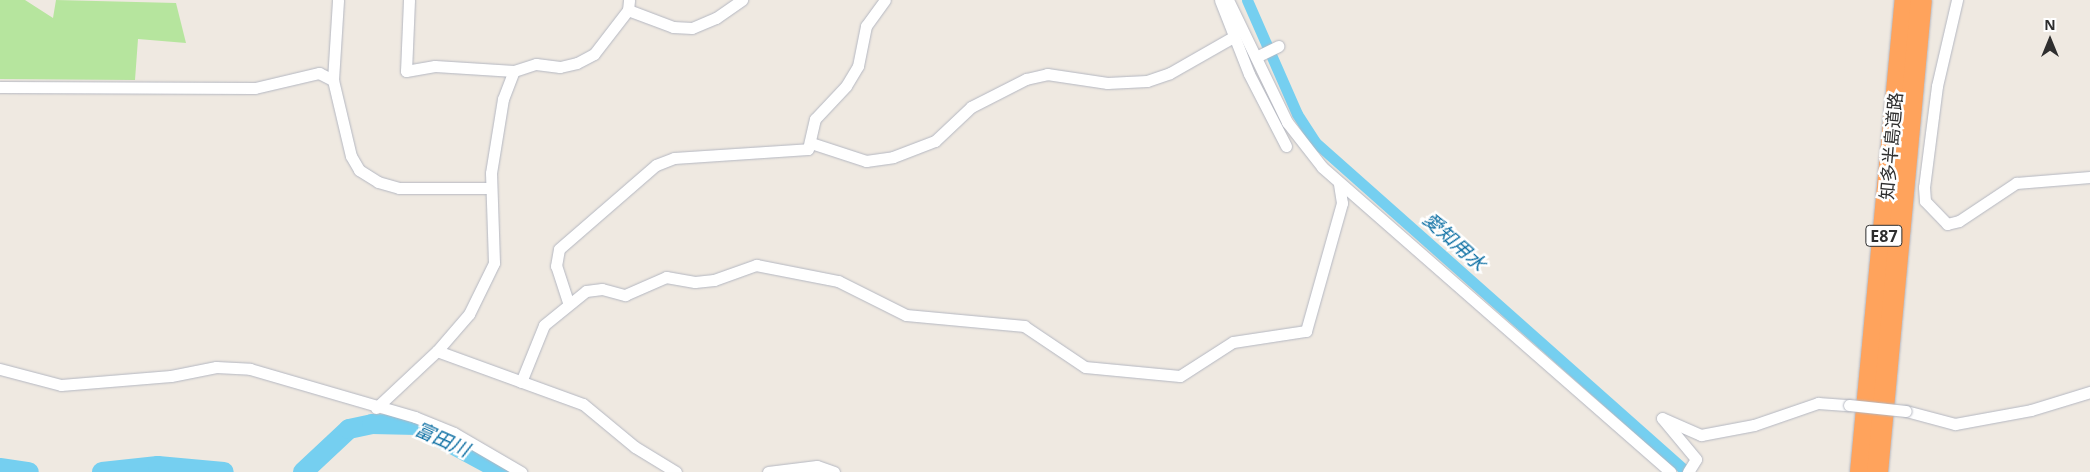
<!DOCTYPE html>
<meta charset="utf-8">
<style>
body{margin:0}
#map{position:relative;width:2090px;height:472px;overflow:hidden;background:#efe9e1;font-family:"Noto Sans","Noto Sans JP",sans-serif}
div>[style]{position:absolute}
.green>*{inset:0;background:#b6e59e}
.canal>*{height:11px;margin:-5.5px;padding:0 5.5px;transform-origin:5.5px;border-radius:5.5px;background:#75cff0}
.river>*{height:20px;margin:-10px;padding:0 10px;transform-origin:10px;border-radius:10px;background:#75cff0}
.roads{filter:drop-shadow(0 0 1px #b4b7c1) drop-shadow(0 0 1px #b4b7c1)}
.street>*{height:11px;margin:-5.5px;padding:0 5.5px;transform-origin:5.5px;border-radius:5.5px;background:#fff}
.highway>*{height:21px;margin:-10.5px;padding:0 10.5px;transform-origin:10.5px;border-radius:10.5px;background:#ffa35c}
.bridges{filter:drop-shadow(0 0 1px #b4b7c1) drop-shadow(0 0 1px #b4b7c1)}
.street-bridge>*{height:11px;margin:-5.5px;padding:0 5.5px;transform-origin:5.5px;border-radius:5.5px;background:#fff}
span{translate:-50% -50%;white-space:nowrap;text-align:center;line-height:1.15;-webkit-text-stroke:5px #fff;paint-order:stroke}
.shield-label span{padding:1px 4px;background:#fff;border:1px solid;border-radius:4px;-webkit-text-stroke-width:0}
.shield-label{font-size:16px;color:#2e2e2e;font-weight:700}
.street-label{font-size:18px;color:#2e2e2e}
.water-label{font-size:19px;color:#0d6fa3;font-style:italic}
.north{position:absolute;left:2025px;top:15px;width:50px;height:50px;-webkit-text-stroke:4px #fff;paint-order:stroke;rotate:0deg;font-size:14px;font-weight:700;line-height:20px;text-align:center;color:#2e2e2e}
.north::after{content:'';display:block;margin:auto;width:18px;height:22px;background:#2e2e2e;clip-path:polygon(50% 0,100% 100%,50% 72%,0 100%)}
</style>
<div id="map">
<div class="green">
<i style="clip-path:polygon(0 0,25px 0,53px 18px,56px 0,176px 3px,186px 43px,138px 39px,135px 80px,0 79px)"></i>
</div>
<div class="canal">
<i style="left:1247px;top:0;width:124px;rotate:66.3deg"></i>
<i style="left:1297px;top:114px;width:33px;rotate:57deg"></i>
<i style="left:1315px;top:142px;width:497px;rotate:41.6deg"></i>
</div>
<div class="river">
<i style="left:0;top:468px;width:29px;rotate:8deg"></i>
<i style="left:102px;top:472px;width:56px;rotate:-6.1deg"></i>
<i style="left:158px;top:466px;width:66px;rotate:5.2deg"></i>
<i style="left:303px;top:472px;width:63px;rotate:-43.1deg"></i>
<i style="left:349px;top:429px;width:24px;rotate:-12deg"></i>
<i style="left:372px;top:424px;width:45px;rotate:1.3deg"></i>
<i style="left:417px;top:425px;width:99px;rotate:28.4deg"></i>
</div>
<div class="roads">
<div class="street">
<i style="left:409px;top:0;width:71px;rotate:92.4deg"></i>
<i style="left:406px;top:71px;width:29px;rotate:-10deg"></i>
<i style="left:435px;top:66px;width:79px;rotate:3.6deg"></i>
<i style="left:514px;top:71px;width:23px;rotate:-18deg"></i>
<i style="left:536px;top:64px;width:24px;rotate:7deg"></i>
<i style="left:560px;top:67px;width:17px;rotate:-13deg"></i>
<i style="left:577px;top:63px;width:19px;rotate:-28deg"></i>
<i style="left:594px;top:54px;width:56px;rotate:-52.3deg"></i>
<i style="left:628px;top:10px;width:10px;rotate:-84deg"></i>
<i style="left:1220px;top:0;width:79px;rotate:68.6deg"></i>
<i style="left:1249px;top:74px;width:81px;rotate:62.8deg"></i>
<i style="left:1228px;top:0;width:136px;rotate:64.2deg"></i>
<i style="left:1287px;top:122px;width:57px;rotate:52.1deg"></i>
<i style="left:1322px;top:167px;width:463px;rotate:41.2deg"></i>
<i style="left:1957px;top:0;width:88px;rotate:103.1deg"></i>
<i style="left:1937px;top:86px;width:102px;rotate:97.3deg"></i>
<i style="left:1924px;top:187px;width:14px;rotate:86deg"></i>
<i style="left:1925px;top:201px;width:32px;rotate:46deg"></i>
<i style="left:1947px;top:224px;width:12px;rotate:-14deg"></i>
<i style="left:1959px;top:221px;width:69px;rotate:-33.7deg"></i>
<i style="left:2016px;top:183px;width:74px;rotate:-4.6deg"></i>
<i style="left:628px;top:10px;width:48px;rotate:20.7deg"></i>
<i style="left:673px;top:27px;width:19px;rotate:3deg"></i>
<i style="left:692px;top:28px;width:26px;rotate:-23deg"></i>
<i style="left:716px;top:18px;width:32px;rotate:-35deg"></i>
<i style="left:1256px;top:57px;width:25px;rotate:-26deg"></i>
<i style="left:333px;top:80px;width:80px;rotate:-86.4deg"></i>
<i style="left:0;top:87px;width:255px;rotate:0.2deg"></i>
<i style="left:255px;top:88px;width:66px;rotate:-13.2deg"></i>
<i style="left:319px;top:73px;width:16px;rotate:27deg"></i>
<i style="left:333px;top:80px;width:78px;rotate:76.7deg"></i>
<i style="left:351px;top:156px;width:16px;rotate:60deg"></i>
<i style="left:359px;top:170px;width:22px;rotate:32deg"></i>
<i style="left:378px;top:182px;width:22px;rotate:16deg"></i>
<i style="left:399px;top:188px;width:91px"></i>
<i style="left:811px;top:143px;width:58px;rotate:18.1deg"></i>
<i style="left:866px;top:161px;width:27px;rotate:-8deg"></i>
<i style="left:893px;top:157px;width:45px;rotate:-20.9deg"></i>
<i style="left:935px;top:141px;width:50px;rotate:-43.4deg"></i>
<i style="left:971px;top:107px;width:62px;rotate:-27deg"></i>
<i style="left:1026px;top:79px;width:22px;rotate:-13deg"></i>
<i style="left:1047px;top:74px;width:61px;rotate:8.5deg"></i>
<i style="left:1107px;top:83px;width:40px;rotate:-2.9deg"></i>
<i style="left:1147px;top:81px;width:24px;rotate:-19deg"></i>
<i style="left:1170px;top:73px;width:73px;rotate:-29.7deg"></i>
<i style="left:568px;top:302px;width:38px;rotate:-108deg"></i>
<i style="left:556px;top:266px;width:17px;rotate:-80deg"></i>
<i style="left:559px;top:249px;width:128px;rotate:-40.9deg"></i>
<i style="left:656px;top:165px;width:19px;rotate:-21deg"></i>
<i style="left:674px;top:158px;width:134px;rotate:-3.8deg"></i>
<i style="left:808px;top:149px;width:31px;rotate:-77deg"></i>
<i style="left:815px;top:119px;width:45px;rotate:-46.8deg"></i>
<i style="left:846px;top:86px;width:23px;rotate:-59deg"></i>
<i style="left:858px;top:66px;width:41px;rotate:-78.7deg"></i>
<i style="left:866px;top:26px;width:32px;rotate:-54deg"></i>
<i style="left:437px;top:351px;width:155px;rotate:20deg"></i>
<i style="left:583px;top:404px;width:67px;rotate:39.6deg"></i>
<i style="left:635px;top:447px;width:48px;rotate:31.4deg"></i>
<i style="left:0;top:369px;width:63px;rotate:14.7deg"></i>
<i style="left:61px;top:385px;width:110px;rotate:-4.7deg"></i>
<i style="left:171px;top:376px;width:46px;rotate:-11.3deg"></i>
<i style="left:216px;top:367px;width:34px;rotate:3deg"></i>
<i style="left:250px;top:369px;width:172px;rotate:16.2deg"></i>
<i style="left:415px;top:417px;width:42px;rotate:22.3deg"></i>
<i style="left:454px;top:433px;width:78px;rotate:30.2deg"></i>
<i style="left:521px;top:382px;width:61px;rotate:-68deg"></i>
<i style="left:544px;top:325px;width:54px;rotate:-39deg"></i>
<i style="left:586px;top:291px;width:16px;rotate:-7deg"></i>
<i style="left:602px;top:289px;width:24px;rotate:15deg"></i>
<i style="left:625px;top:295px;width:45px;rotate:-23.7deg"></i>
<i style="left:666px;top:277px;width:29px;rotate:10deg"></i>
<i style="left:695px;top:282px;width:19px;rotate:-6deg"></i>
<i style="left:714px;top:280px;width:45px;rotate:-19.7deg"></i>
<i style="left:756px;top:265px;width:84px;rotate:11deg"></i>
<i style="left:838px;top:281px;width:76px;rotate:26.6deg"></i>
<i style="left:906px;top:315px;width:119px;rotate:5.3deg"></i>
<i style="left:1024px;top:326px;width:73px;rotate:33.9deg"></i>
<i style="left:1085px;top:367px;width:95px;rotate:5.4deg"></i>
<i style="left:1180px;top:376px;width:63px;rotate:-32.7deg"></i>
<i style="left:1233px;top:342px;width:74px;rotate:-8.6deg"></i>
<i style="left:1306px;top:331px;width:133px;rotate:-74.3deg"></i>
<i style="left:1342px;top:203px;width:20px;rotate:-99deg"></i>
<i style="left:376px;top:408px;width:83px;rotate:-43.1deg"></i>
<i style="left:437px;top:351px;width:49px;rotate:-49.1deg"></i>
<i style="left:469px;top:314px;width:57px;rotate:-63.9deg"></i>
<i style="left:494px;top:263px;width:90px;rotate:-91.9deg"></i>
<i style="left:491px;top:173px;width:75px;rotate:-80.8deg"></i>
<i style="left:503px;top:99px;width:30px;rotate:-69deg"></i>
<i style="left:1906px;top:411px;width:51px;rotate:14.9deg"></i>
<i style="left:1955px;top:424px;width:77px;rotate:-10.4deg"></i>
<i style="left:2031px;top:410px;width:62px;rotate:-17deg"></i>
<i style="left:768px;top:472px;width:49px;rotate:-7deg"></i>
<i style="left:817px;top:466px;width:18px;rotate:19deg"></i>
<i style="left:1688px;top:472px;width:15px;rotate:-58deg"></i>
<i style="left:1696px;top:459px;width:53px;rotate:-129.7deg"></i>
<i style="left:1662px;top:418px;width:43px;rotate:23.6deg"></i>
<i style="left:1701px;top:435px;width:54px;rotate:-10.7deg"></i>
<i style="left:1754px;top:425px;width:68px;rotate:-19deg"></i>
<i style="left:1818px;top:403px;width:31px;rotate:4deg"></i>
</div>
<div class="highway">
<i style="left:1860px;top:472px;width:474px;rotate:-84.6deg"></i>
<i style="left:1877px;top:472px;width:474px;rotate:-84.7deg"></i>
</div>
</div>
<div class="bridges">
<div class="street-bridge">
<i style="left:1849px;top:405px;width:57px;rotate:6deg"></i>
</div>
</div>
<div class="shield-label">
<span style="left:1884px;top:236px">E87</span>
</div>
<div class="street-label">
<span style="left:1891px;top:146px;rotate:-85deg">知多半島道路</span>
</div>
<div class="water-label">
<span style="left:1454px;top:242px;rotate:42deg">愛知用水</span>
<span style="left:442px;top:440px;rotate:24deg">富田川</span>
</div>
<div class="north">N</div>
</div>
